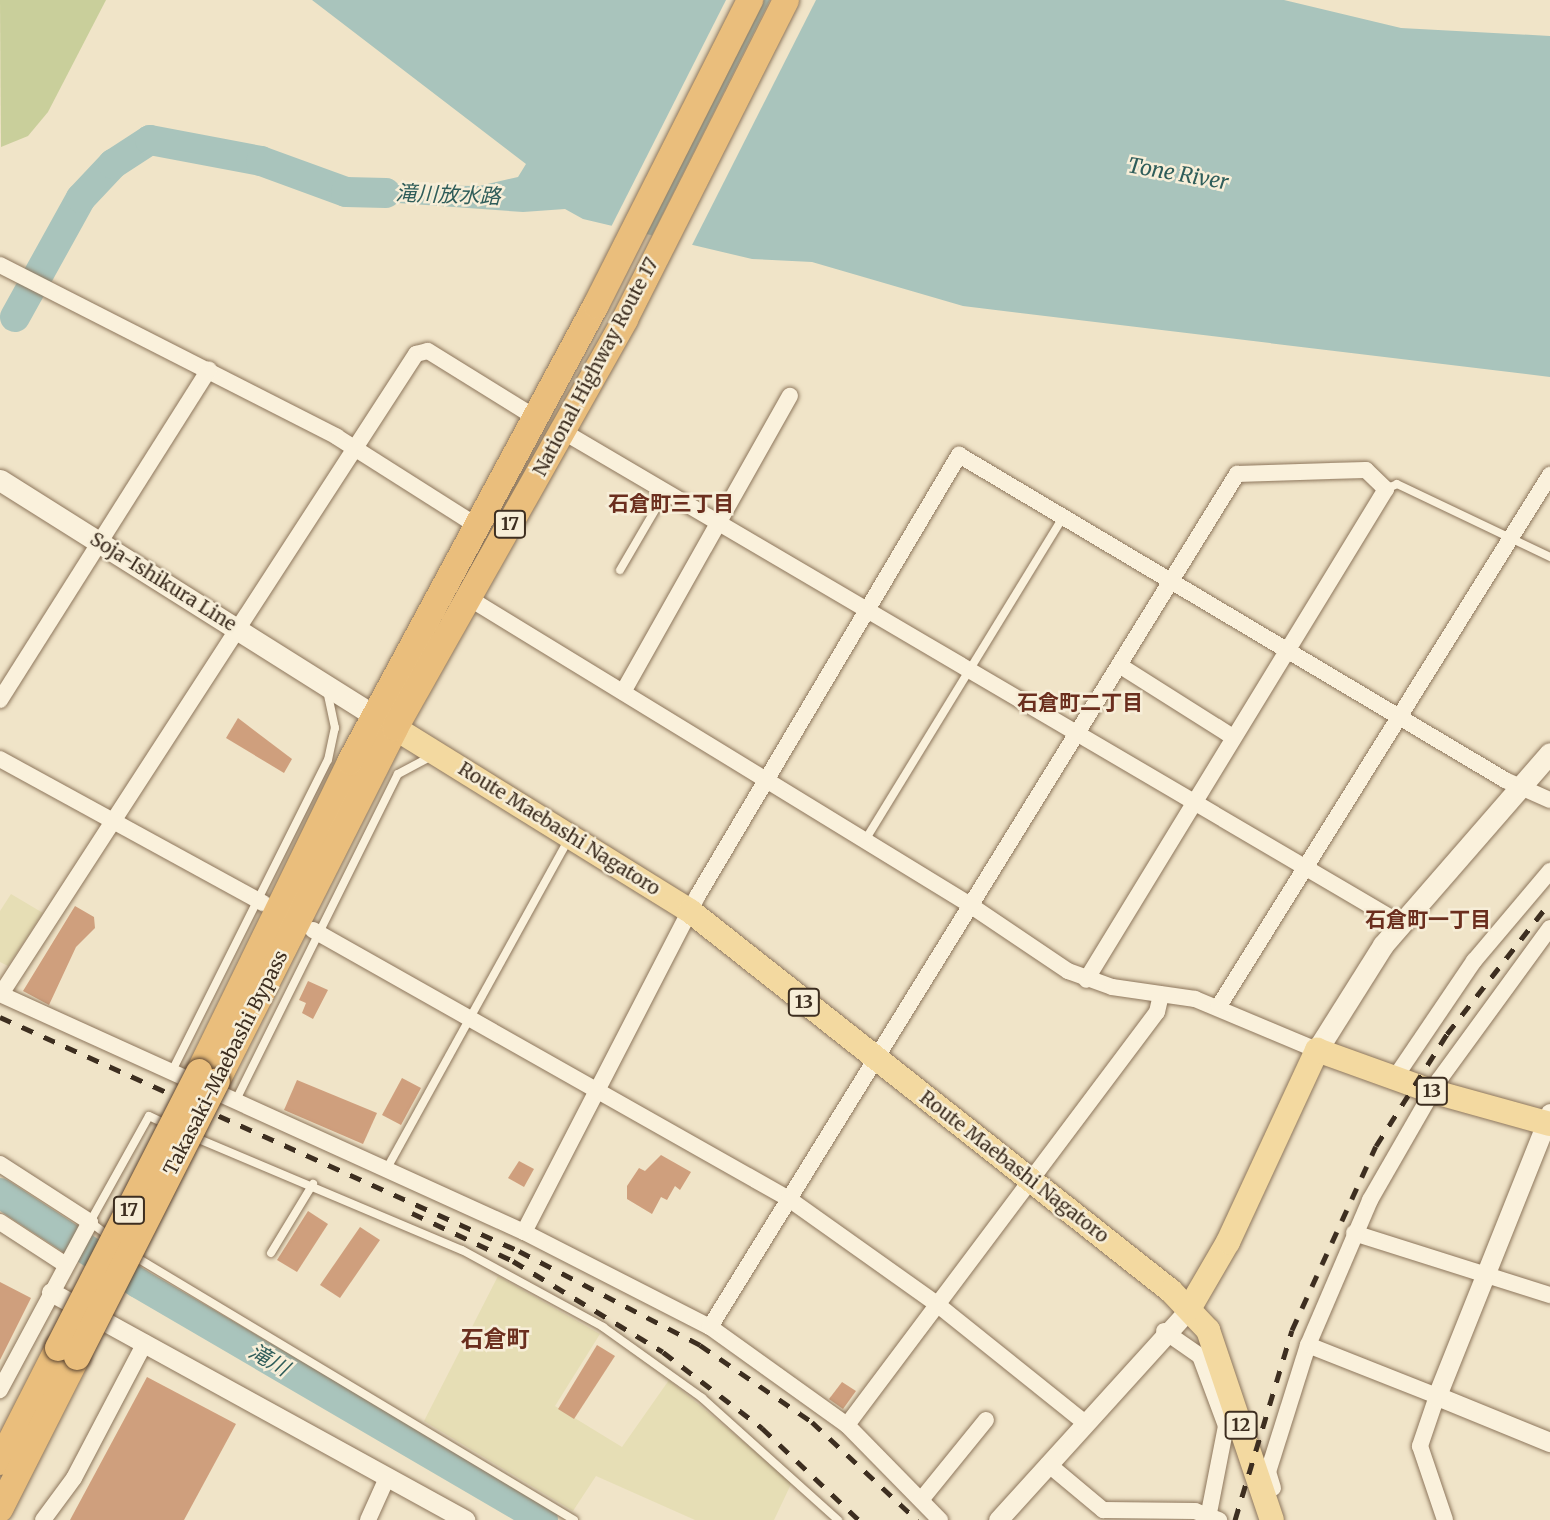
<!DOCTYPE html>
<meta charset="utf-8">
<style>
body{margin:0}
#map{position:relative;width:1550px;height:1520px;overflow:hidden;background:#f0e4c8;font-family:Merriweather,"Noto Sans JP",serif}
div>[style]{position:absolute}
.farmland>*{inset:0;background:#e6deb5}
.green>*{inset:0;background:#c9cf9b}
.water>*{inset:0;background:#a9c4bc}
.pier>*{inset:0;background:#f0e4c8}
.river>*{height:30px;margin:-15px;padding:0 15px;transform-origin:15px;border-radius:15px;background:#a9c4bc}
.building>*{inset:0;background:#cf9f7d}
.roads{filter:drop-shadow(0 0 2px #8d765c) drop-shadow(0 0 2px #8d765c)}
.service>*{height:8px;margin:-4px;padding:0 4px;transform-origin:4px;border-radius:4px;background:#faf1dc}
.minor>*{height:16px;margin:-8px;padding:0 8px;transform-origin:8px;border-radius:8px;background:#faf1dc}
.tertiary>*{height:19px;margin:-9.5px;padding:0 9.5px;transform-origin:9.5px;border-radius:9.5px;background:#faf1dc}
.secondary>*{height:21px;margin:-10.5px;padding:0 10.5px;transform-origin:10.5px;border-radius:10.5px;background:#faf1dc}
.primary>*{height:24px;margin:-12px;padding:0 12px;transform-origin:12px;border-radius:12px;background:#f3d9a0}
.trunk>*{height:26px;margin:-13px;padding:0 13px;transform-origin:13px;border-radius:13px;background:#eabe7c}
.rail>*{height:5px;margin-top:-2.5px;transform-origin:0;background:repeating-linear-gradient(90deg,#3d2e20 0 12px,transparent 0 24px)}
.bridges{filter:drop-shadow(0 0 2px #5b4430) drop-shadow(0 0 2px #5b4430)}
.trunk-bridge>*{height:26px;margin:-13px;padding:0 13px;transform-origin:13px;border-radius:13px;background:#eabe7c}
span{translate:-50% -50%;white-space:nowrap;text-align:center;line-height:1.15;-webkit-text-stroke:5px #f7eed8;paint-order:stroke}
.shield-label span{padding:2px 5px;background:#f7eed8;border:2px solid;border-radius:5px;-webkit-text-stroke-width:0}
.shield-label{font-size:18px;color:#3d2e20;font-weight:700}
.street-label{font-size:19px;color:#3d2e20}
.water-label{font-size:21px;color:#2f5d5a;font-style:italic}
.neighbourhood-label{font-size:21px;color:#6b2e1e;font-weight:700}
.quarter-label{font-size:23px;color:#6b2e1e;font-weight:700}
</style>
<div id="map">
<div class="farmland">
<i style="clip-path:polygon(11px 894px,43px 913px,8px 966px,0 962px,0 911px)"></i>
<i style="clip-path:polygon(498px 1276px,600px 1334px,555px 1406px,622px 1447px,669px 1380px,792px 1482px,774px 1520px,695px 1520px,596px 1476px,573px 1511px,424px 1421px)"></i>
</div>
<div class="green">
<i style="clip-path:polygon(0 0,106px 0,48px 112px,28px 136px,1px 147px)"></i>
</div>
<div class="water">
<i style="clip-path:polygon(312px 0,1284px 0,1401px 28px,1550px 36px,1550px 377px,963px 306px,812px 262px,752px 259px,583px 219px,565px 209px,523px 212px,356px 200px,346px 192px,385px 185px,479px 186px,518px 177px,526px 164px)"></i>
</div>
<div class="pier">
<i style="clip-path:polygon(726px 0,764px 0,644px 237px,610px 229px)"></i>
<i style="clip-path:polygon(770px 0,816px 0,690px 249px,650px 239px)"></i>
</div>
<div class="river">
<i style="left:15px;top:317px;width:136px;rotate:-61deg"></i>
<i style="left:81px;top:198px;width:47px;rotate:-46.7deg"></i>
<i style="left:113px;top:164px;width:44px;rotate:-33deg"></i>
<i style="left:150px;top:140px;width:113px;rotate:10.7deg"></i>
<i style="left:261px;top:161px;width:90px;rotate:20deg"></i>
<i style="left:346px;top:192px;width:40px;rotate:1.4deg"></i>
<i style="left:0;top:1193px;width:165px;rotate:33.1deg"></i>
<i style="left:138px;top:1283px;width:469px;rotate:30.3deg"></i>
</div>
<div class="building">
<i style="clip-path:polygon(238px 718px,292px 759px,284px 773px,226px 738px)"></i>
<i style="clip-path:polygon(75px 906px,94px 917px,95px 928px,76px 947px,49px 1005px,23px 991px)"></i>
<i style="clip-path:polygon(308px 981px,328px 990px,313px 1019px,302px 1013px,306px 1003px,299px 1000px)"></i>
<i style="clip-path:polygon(402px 1078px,421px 1088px,401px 1125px,382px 1115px)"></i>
<i style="clip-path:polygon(297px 1080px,377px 1113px,363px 1144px,284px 1110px)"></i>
<i style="clip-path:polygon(661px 1155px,691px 1172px,680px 1190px,675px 1186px,667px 1200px,661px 1197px,652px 1214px,627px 1199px,627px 1186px,639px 1168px,645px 1171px)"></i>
<i style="clip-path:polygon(519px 1161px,534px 1169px,524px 1187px,508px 1178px)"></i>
<i style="clip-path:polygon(308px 1211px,328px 1224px,297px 1272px,277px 1260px)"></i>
<i style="clip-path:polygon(360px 1227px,380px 1240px,340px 1298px,320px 1285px)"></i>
<i style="clip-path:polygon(0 1282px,31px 1298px,0 1360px)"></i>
<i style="clip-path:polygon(597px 1345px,615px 1356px,574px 1419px,558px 1409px)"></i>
<i style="clip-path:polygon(147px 1377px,236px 1424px,184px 1520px,70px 1520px)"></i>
<i style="clip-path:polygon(842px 1382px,856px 1391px,843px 1409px,829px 1399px)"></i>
</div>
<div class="roads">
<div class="service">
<i style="left:1386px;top:489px;width:12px;rotate:-24deg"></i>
<i style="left:1397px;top:484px;width:170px;rotate:25.5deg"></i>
<i style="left:620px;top:570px;width:89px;rotate:-59.7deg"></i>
<i style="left:864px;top:842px;width:382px;rotate:-58.5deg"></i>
<i style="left:171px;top:1073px;width:350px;rotate:-63.4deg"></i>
<i style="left:328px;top:760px;width:33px;rotate:-78deg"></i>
<i style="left:335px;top:728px;width:38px;rotate:-102deg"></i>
<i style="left:235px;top:1102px;width:366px;rotate:-63.6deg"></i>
<i style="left:398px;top:774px;width:38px;rotate:-28deg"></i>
<i style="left:194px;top:1137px;width:291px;rotate:22.9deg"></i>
<i style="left:462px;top:1250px;width:161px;rotate:28.6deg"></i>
<i style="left:603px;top:1327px;width:122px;rotate:35.6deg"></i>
<i style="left:702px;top:1398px;width:183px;rotate:41.9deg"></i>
<i style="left:386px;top:1170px;width:378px;rotate:-61.1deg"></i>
<i style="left:110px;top:1237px;width:25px;rotate:-143deg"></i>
<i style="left:90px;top:1222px;width:121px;rotate:-60.9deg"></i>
<i style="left:149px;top:1116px;width:19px;rotate:25deg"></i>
<i style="left:271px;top:1253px;width:81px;rotate:-58.7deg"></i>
<i style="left:134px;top:1256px;width:513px;rotate:30.96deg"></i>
</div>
<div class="minor">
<i style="left:0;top:265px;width:378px;rotate:27deg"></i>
<i style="left:337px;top:437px;width:166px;rotate:32.4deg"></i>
<i style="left:564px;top:432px;width:970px;rotate:30.43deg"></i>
<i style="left:467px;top:597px;width:586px;rotate:31.47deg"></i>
<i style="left:967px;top:903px;width:122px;rotate:34deg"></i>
<i style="left:1068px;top:971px;width:47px;rotate:20deg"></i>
<i style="left:1112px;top:987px;width:84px;rotate:8.2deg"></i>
<i style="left:1195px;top:999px;width:132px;rotate:22.7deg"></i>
<i style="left:1119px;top:665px;width:135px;rotate:32.3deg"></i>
<i style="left:623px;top:692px;width:340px;rotate:-60.6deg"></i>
<i style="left:0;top:700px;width:391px;rotate:-57.7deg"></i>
<i style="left:0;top:759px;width:300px;rotate:28.7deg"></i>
<i style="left:313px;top:930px;width:547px;rotate:29.47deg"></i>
<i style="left:789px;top:1199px;width:183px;rotate:35.4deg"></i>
<i style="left:938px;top:1305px;width:187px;rotate:38.7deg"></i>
<i style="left:0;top:994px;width:576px;rotate:24.43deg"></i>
<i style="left:524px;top:1232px;width:209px;rotate:27.1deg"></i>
<i style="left:710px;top:1327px;width:168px;rotate:35.6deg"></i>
<i style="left:847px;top:1425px;width:133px;rotate:45.6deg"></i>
<i style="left:1px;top:994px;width:763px;rotate:-57.04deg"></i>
<i style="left:416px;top:354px;width:12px;rotate:-14deg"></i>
<i style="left:428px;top:351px;width:127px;rotate:31.8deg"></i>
<i style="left:1219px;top:1006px;width:626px;rotate:-58.06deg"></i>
<i style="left:1394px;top:1079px;width:143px;rotate:-55.9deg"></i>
<i style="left:1474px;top:961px;width:118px;rotate:-49.8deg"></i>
<i style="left:0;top:1164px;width:107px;rotate:32.8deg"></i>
<i style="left:90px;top:1222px;width:191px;rotate:118.2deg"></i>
<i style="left:0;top:1222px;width:79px;rotate:33.1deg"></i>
<i style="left:524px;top:1232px;width:379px;rotate:-62.7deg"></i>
<i style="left:698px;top:895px;width:512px;rotate:-59.32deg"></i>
<i style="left:959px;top:455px;width:635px;rotate:30.76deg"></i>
<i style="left:1505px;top:780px;width:49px;rotate:24deg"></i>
<i style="left:1354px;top:1233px;width:206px;rotate:17.6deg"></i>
<i style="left:710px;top:1327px;width:1003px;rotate:-58.29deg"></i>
<i style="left:1237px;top:474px;width:129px;rotate:-1.8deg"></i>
<i style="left:1366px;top:470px;width:28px;rotate:44deg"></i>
<i style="left:1386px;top:489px;width:575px;rotate:121.42deg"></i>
<i style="left:1164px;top:1331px;width:44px;rotate:34.8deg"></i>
<i style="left:1200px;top:1356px;width:75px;rotate:69.6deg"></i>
<i style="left:1226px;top:1426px;width:89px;rotate:101.1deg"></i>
<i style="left:1308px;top:1345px;width:139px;rotate:21.6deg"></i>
<i style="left:1437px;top:1396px;width:53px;rotate:108.8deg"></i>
<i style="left:1420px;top:1446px;width:78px;rotate:71.3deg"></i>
<i style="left:847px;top:1425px;width:516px;rotate:-53.11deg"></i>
<i style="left:1157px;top:1012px;width:18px;rotate:-77deg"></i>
<i style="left:1048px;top:1464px;width:72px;rotate:39.9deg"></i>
<i style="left:1103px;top:1510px;width:92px;rotate:0.6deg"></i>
<i style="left:1195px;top:1511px;width:26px;rotate:21deg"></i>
<i style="left:1273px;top:1488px;width:17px;rotate:-107deg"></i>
<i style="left:1268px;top:1472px;width:133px;rotate:-72.5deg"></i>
<i style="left:1308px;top:1345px;width:158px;rotate:-66.8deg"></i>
<i style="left:1370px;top:1200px;width:138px;rotate:-60.1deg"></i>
<i style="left:1439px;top:1080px;width:188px;rotate:-53.9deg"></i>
<i style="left:921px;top:1500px;width:103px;rotate:-50.9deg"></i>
<i style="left:43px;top:1520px;width:52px;rotate:-53.6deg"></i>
<i style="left:74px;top:1478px;width:153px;rotate:-62.3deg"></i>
<i style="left:368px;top:1520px;width:46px;rotate:-65.7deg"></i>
</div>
<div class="tertiary">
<i style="left:1550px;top:1113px;width:305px;rotate:111.8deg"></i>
<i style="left:1437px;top:1396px;width:122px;rotate:22.2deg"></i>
<i style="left:51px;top:1292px;width:473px;rotate:28.8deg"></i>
<i style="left:998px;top:1520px;width:285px;rotate:-47.8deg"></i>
</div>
<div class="secondary">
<i style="left:0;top:480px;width:456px;rotate:32.2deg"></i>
<i style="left:1317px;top:1050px;width:124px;rotate:-57.8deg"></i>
<i style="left:1383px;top:945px;width:254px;rotate:-49deg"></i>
</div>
<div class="primary">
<i style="left:395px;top:728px;width:347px;rotate:31.8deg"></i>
<i style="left:690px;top:911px;width:613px;rotate:38.31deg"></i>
<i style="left:1171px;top:1291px;width:54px;rotate:46.5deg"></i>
<i style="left:1208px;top:1330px;width:200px;rotate:71.4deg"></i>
<i style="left:1189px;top:1309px;width:78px;rotate:-59.8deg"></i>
<i style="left:1228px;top:1242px;width:212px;rotate:-65.1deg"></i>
<i style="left:1317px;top:1050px;width:121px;rotate:19.8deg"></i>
<i style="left:1431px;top:1091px;width:123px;rotate:15.5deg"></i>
</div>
<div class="trunk">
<i style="left:199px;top:1072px;width:345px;rotate:-64deg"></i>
<i style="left:350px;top:762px;width:519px;rotate:-61.71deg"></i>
<i style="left:596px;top:305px;width:342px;rotate:-63.2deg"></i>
<i style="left:217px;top:1081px;width:395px;rotate:-63.2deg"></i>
<i style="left:395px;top:728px;width:469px;rotate:-60.6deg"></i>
<i style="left:625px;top:319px;width:357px;rotate:-63.2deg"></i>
<i style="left:0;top:1462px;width:128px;rotate:-63deg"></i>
<i style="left:0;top:1509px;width:170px;rotate:-63.1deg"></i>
</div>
</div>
<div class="rail">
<i style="left:0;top:1017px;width:569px;rotate:24.27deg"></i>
<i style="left:519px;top:1251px;width:204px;rotate:27.4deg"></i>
<i style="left:700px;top:1345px;width:136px;rotate:34.5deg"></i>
<i style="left:812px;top:1422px;width:144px;rotate:43deg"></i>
<i style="left:412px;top:1213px;width:112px;rotate:25.4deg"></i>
<i style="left:513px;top:1261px;width:175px;rotate:31.2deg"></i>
<i style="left:663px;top:1352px;width:125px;rotate:37.5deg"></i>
<i style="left:762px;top:1428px;width:134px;rotate:43.5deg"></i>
<i style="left:1235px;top:1520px;width:198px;rotate:-73.3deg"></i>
<i style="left:1292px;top:1330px;width:202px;rotate:-65.5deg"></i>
<i style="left:1376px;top:1146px;width:133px;rotate:-57.6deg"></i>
<i style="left:1447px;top:1034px;width:167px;rotate:-52deg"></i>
</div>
<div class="bridges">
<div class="trunk-bridge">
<i style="left:58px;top:1348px;width:310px;rotate:-62.9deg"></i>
<i style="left:77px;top:1357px;width:309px;rotate:-63.1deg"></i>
</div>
</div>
<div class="shield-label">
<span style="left:510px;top:524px">17</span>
<span style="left:804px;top:1002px">13</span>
<span style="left:1432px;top:1091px">13</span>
<span style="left:129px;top:1210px">17</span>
<span style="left:1241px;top:1425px">12</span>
</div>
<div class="street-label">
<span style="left:596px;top:367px;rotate:-62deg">National Highway Route 17</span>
<span style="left:163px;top:582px;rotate:32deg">Soja-Ishikura Line</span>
<span style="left:559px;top:829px;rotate:32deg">Route Maebashi Nagatoro</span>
<span style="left:226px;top:1063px;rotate:-63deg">Takasaki-Maebashi Bypass</span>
<span style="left:1014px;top:1167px;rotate:38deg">Route Maebashi Nagatoro</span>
</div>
<div class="water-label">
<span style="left:1178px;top:174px;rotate:10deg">Tone River</span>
<span style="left:448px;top:195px;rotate:2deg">滝川放水路</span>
<span style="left:269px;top:1360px;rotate:30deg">滝川</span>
</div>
<div class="neighbourhood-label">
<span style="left:671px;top:504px">石倉町三丁目</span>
<span style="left:1080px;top:703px">石倉町二丁目</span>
<span style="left:1428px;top:920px">石倉町一丁目</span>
</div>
<div class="quarter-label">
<span style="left:495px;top:1339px">石倉町</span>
</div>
</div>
